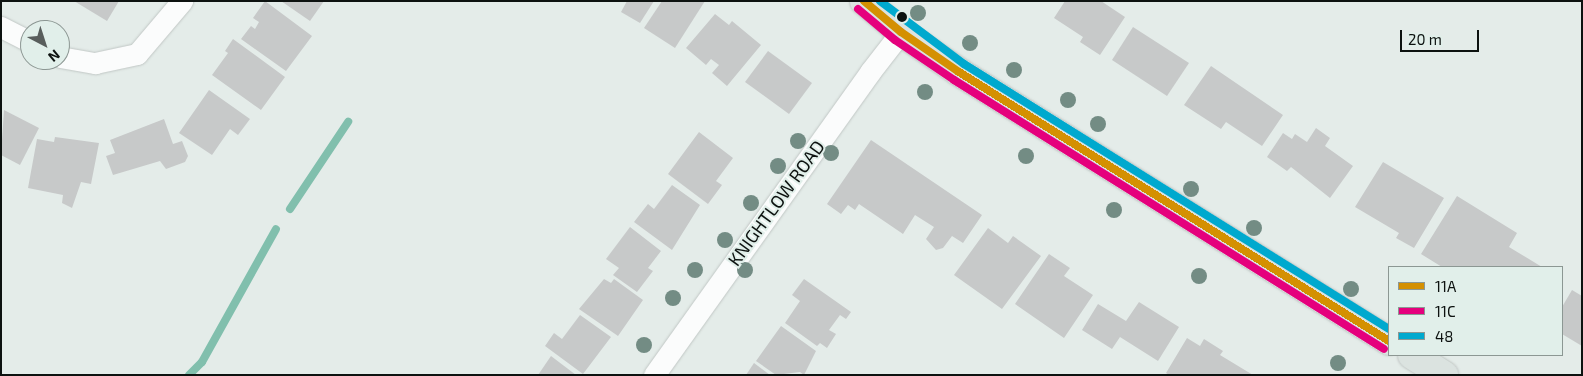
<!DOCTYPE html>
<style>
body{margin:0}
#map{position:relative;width:1583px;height:376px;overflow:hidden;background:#e4ece9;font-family:"Exo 2",sans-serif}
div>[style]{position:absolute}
.stream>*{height:8px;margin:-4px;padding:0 4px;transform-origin:4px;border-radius:4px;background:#81bfad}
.building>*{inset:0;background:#c7c9c9}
.roads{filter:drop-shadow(0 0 1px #c1c7c5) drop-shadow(0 0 1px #c1c7c5)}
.street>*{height:21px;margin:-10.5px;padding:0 10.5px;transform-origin:10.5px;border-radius:10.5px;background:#fbfcfc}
.primary>*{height:28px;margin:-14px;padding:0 14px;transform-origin:14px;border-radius:14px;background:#dbe3e0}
.bus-1>*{height:8px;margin:-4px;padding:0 4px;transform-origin:4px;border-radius:4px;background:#d49002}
.bus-2>*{height:8px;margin:-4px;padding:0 4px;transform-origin:4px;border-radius:4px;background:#e5007d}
.bus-3>*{height:8px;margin:-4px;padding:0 4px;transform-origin:4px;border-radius:4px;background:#00a9ce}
.trees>*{width:16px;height:16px;margin:-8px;border-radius:50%;background:#738c84}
.dots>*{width:14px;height:14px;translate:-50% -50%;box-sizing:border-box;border:2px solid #e1efea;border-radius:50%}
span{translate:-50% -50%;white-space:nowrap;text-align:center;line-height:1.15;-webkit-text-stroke:4px #e1efea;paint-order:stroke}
.street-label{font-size:18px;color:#0d1210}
.frame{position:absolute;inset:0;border:2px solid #0d1210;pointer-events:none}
.legend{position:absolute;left:1388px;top:266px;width:175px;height:90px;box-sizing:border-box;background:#e1efea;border:1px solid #8c9793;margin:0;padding:6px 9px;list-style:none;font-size:15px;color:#0d1210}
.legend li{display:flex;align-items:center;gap:10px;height:25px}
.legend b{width:25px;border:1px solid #8c9793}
.north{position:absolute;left:20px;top:20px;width:50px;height:50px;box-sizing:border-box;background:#e1efea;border:1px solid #8c9793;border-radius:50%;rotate:140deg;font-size:14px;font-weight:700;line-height:20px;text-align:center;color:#0d1210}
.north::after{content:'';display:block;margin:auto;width:18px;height:22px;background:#585e5c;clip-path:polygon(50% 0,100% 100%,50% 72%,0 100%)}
.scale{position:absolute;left:1400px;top:30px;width:79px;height:22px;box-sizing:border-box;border:2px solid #0d1210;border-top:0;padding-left:6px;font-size:15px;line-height:18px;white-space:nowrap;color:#0d1210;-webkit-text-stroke:4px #e1efea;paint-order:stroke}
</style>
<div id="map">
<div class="stream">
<i style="left:290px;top:209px;width:105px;rotate:-56.3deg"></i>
<i style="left:189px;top:375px;width:18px;rotate:-45deg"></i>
<i style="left:202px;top:362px;width:152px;rotate:-60.9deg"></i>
</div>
<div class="building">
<i style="clip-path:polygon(74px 1px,119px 1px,107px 21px)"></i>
<i style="clip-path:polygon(265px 1px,312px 36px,286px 71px,241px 39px,251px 26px,255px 29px,259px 22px,253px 18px)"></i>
<i style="clip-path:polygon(281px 1px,324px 1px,310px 21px)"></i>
<i style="clip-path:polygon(627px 1px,654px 1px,640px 23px,621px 12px)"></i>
<i style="clip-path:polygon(662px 1px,705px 1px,675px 48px,644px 28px)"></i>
<i style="clip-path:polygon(1065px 1px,1101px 1px,1125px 17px,1100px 55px,1080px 42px,1083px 37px,1054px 18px)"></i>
<i style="clip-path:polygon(715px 14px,729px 25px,732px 21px,761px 45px,727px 86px,712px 73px,719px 65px,711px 59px,706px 65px,686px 48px)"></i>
<i style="clip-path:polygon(1133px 27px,1189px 63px,1167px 96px,1112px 60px)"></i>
<i style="clip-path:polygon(233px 39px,285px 77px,261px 110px,212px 75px,228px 53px,225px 51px)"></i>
<i style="clip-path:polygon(768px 51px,812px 83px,789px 114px,745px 82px)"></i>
<i style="clip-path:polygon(1211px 66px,1283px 115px,1262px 146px,1226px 122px,1221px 129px,1184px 105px)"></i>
<i style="clip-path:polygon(209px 90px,250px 119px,238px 135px,230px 129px,212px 155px,179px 133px)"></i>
<i style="clip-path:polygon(4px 110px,39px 128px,20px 165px,1px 155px)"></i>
<i style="clip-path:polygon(164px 119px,173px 144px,182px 141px,188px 156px,185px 162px,166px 169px,160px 161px,113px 175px,106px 156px,115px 153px,110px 140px)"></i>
<i style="clip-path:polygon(1316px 128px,1330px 138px,1325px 146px,1353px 166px,1330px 198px,1291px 167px,1287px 171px,1267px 157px,1283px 133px,1292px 139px,1295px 134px,1307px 142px)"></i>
<i style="clip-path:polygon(699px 132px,733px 158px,716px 181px,722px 185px,708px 204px,668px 174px)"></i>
<i style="clip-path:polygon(55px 137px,99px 143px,91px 184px,81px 182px,72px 208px,62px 203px,63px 195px,28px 188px,37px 139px,54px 142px)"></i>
<i style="clip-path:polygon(871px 140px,982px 215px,963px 243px,952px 236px,943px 248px,936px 250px,926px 239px,934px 227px,915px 215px,903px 234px,859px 204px,855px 210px,848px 205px,841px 214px,827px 204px)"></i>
<i style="clip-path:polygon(1383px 162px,1444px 198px,1414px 248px,1396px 238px,1399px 233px,1355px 207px)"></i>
<i style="clip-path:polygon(672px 185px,700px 205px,672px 250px,634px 222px,648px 204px,654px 209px)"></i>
<i style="clip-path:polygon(1457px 196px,1517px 233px,1509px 247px,1542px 267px,1442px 267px,1421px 254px)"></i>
<i style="clip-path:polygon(630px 227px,661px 251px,648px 268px,653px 271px,637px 292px,613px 275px,619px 268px,606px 259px)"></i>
<i style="clip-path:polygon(988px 228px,1008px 243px,1013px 236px,1041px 256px,1002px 309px,954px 275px)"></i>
<i style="clip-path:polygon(1049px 254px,1070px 268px,1064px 276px,1093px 295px,1064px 338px,1015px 304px)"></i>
<i style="clip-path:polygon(604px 279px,611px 283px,614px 279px,643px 300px,618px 336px,579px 309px)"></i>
<i style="clip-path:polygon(804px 279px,851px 312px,846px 319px,840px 315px,829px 330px,836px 334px,827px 348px,820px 343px,817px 346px,785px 323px,800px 301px,792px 295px)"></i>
<i style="clip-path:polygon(1572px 290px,1582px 296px,1582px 346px,1562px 334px,1562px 307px)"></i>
<i style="clip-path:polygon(1139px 302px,1179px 327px,1158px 361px,1120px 337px,1112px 349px,1082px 330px,1098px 304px,1126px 321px)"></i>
<i style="clip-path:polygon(580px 315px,611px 337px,583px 374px,545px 346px,554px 333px,562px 339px)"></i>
<i style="clip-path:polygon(781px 326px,816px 351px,804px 375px,800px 372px,776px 375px,756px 361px)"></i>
<i style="clip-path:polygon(1187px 338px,1200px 346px,1204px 339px,1223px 351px,1220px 355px,1253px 375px,1169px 375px,1166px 373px)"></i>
<i style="clip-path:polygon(551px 356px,576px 375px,538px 375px)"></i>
<i style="clip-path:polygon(754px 363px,770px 375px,746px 375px)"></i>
</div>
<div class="roads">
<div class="street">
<i style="left:1px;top:27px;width:33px;rotate:27deg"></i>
<i style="left:60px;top:57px;width:36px;rotate:10deg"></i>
<i style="left:95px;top:63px;width:43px;rotate:-12.1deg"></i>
<i style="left:137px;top:54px;width:70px;rotate:-49.7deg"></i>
<i style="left:654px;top:375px;width:372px;rotate:-54.5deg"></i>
<i style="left:870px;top:72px;width:51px;rotate:-52.2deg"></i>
</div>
<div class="primary">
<i style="left:864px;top:1px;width:48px;rotate:40deg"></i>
<i style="left:901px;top:32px;width:70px;rotate:34.6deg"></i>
<i style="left:959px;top:72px;width:507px;rotate:32.03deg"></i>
<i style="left:1412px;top:355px;width:38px;rotate:32deg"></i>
</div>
</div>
<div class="bus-1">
<i style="left:864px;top:1px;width:48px;rotate:40deg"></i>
<i style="left:901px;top:32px;width:70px;rotate:34.6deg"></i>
<i style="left:959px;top:72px;width:507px;rotate:32.03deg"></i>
</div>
<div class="bus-2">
<i style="left:858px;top:9px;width:48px;rotate:40deg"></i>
<i style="left:895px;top:40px;width:71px;rotate:34.1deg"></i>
<i style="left:954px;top:80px;width:507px;rotate:32.03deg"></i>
</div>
<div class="bus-3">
<i style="left:880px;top:1px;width:105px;rotate:36.9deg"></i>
<i style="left:964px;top:64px;width:501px;rotate:31.94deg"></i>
</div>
<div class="trees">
<i style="left:918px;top:13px"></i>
<i style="left:970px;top:43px"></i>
<i style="left:1014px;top:70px"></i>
<i style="left:925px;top:92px"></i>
<i style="left:1068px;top:100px"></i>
<i style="left:1098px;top:124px"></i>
<i style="left:798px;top:141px"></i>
<i style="left:831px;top:153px"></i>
<i style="left:1026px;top:156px"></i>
<i style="left:778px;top:166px"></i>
<i style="left:1191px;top:189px"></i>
<i style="left:751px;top:203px"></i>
<i style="left:1114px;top:210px"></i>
<i style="left:1254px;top:228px"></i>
<i style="left:725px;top:240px"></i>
<i style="left:695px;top:270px"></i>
<i style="left:745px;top:270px"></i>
<i style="left:1199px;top:276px"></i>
<i style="left:1351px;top:289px"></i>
<i style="left:673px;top:298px"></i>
<i style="left:644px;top:345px"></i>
<i style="left:1338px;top:363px"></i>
</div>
<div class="dots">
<i style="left:902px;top:17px;background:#0d1210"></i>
</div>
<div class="street-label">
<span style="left:776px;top:203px;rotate:-54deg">KNIGHTLOW ROAD</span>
</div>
<div class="frame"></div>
<ul class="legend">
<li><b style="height:6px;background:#d49002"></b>11A</li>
<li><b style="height:6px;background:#e5007d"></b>11C</li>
<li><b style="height:6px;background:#00a9ce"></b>48</li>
</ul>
<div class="north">N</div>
<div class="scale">20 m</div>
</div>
